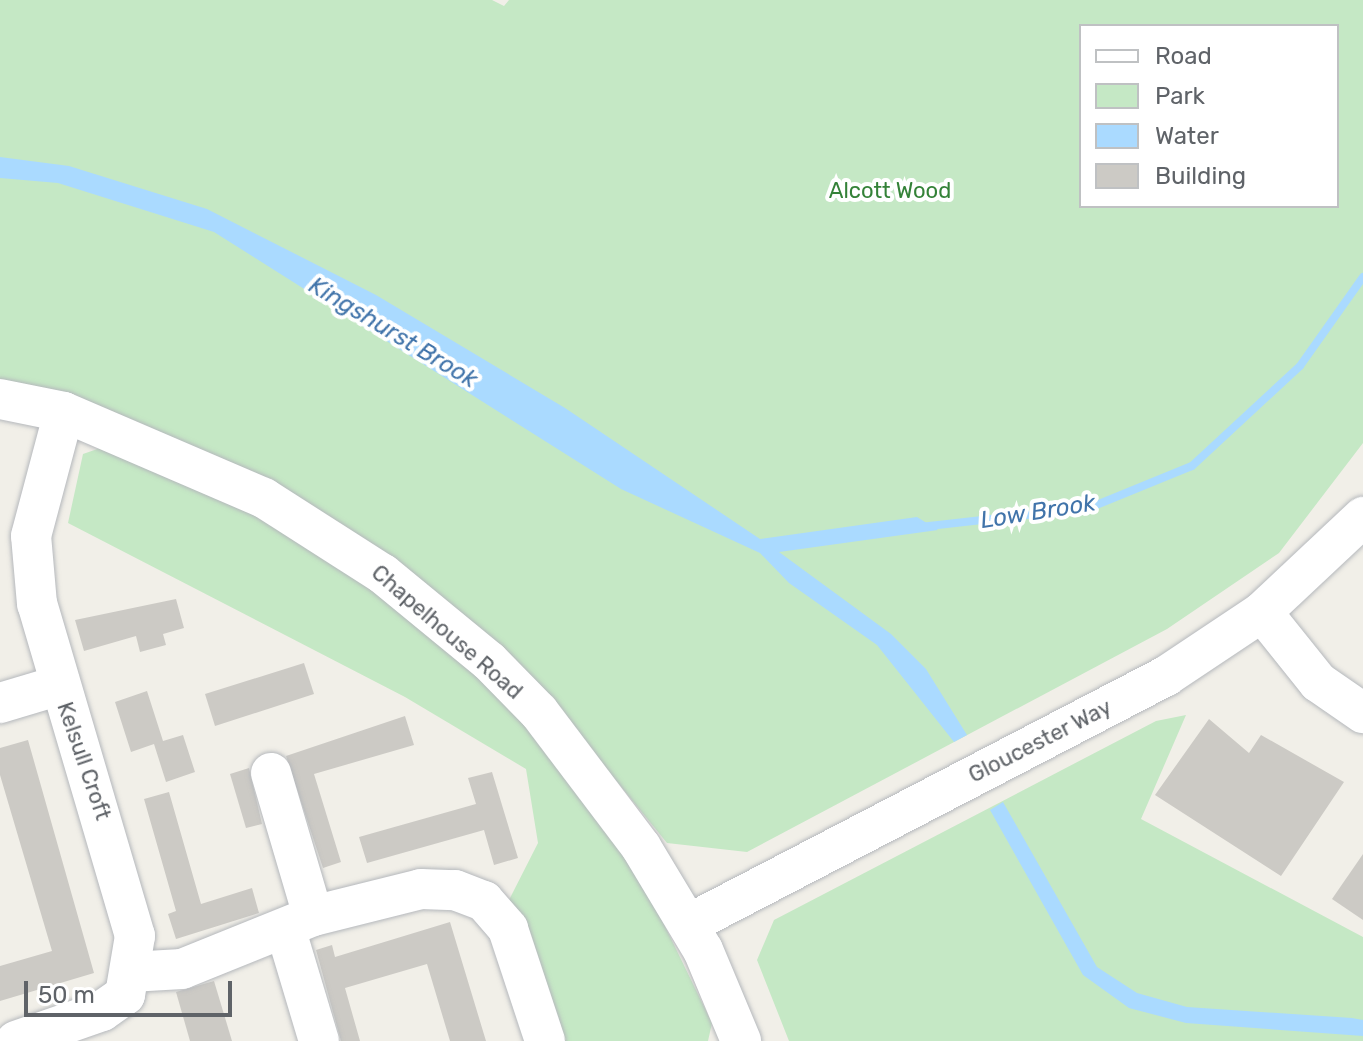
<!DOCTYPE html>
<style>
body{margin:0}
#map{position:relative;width:1363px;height:1041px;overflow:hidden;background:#f1efe8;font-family:Rubik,sans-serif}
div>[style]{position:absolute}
.green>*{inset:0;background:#c5e8c5}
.water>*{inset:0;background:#aadaff}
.stream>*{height:8px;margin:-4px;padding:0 4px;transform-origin:4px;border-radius:4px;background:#aadaff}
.building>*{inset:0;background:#cccac5}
.roads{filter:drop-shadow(0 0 2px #b5b8bc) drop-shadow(0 0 2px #b5b8bc)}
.minor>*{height:40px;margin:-20px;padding:0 20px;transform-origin:20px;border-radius:20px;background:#fff}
span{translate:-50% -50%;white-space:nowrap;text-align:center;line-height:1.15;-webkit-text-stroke:8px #fff;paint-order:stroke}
.park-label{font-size:22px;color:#348238}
.street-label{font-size:22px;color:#5f6368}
.water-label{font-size:24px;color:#4174aa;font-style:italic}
.legend{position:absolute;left:1079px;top:24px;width:260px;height:184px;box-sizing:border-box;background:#fff;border:2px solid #bfc1c3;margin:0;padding:10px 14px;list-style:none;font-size:24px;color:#5f6368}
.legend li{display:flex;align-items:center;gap:16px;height:40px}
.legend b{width:40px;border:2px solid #bfc1c3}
.scale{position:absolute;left:24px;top:981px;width:208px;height:36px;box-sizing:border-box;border:4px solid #5f6368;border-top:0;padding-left:10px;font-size:24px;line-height:28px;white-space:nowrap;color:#5f6368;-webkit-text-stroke:6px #fff;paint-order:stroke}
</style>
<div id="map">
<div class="green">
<i style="clip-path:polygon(evenodd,0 0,492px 0,504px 6px,509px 0,1363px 0,1363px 443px,1279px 553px,1167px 629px,747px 852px,667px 843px,556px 707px,404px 569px,0 384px,0 0,1081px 26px,1337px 26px,1337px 206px,1081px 206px,1081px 26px)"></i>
<i style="clip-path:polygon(106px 446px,241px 505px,340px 561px,446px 645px,540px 739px,642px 879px,712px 1023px,708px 1041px,559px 1041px,509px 900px,538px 843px,526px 769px,405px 697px,68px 523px,83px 454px)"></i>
<i style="clip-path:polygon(1186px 715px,1141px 819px,1363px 937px,1363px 1041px,789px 1041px,757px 960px,774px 920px,1156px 721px)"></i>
</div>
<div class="water">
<i style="clip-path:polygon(0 157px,69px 166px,207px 209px,376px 295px,565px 408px,760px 539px,917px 517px,938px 530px,779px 552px,891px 634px,926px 669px,967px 735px,954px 742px,877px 645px,789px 583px,760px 553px,621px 489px,214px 232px,58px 183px,0 178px)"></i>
<i style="clip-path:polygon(1003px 802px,1097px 967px,1137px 993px,1187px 1007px,1352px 1018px,1363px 1020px,1363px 1036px,1186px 1023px,1129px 1008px,1083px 975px,990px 810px)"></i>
</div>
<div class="stream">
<i style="left:920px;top:527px;width:170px;rotate:-6.4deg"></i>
<i style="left:1089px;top:508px;width:111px;rotate:-22.2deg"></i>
<i style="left:1192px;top:466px;width:147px;rotate:-42.8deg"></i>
<i style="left:1300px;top:366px;width:109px;rotate:-54.7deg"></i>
</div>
<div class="building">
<i style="clip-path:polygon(176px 599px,184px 628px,163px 634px,166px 645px,140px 652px,136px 636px,84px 651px,75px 620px)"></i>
<i style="clip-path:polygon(304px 663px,314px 694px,215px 726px,205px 694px)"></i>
<i style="clip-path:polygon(147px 691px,163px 741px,183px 735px,195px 772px,166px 782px,154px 744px,131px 752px,115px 702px)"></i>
<i style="clip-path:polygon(405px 716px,414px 745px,314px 774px,341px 862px,323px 868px,286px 756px)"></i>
<i style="clip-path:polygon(1209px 719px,1249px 753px,1261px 735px,1344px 782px,1281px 876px,1155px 795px)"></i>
<i style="clip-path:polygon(28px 740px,94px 973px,0 1001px,0 966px,52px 951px,0 775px,0 748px)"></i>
<i style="clip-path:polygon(249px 768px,262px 824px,246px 828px,230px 774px)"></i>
<i style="clip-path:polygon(492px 772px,518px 858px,494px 865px,484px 830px,367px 863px,359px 837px,476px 804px,468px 778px)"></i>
<i style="clip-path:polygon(169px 792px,201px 904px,252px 888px,259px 913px,176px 939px,168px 914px,176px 911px,144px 799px)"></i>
<i style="clip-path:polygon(1363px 854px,1363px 920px,1332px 899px)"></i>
<i style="clip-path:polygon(450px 922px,486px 1041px,450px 1041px,427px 964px,345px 988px,360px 1041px,341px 1041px,316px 950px,332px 945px,335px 957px)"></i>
<i style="clip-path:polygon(214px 981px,232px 1041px,190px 1041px,176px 992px)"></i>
</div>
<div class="roads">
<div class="minor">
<i style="left:0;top:399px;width:65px;rotate:11.5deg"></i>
<i style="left:64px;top:412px;width:218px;rotate:23.3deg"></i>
<i style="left:264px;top:498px;width:141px;rotate:32.6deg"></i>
<i style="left:383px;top:574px;width:137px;rotate:39.4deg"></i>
<i style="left:489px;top:661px;width:71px;rotate:45.6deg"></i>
<i style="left:539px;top:712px;width:169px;rotate:52.9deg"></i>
<i style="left:641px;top:847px;width:120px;rotate:59deg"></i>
<i style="left:703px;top:950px;width:99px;rotate:67.3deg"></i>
<i style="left:1262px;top:612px;width:90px;rotate:51.3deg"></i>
<i style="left:1318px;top:682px;width:55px;rotate:34.6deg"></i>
<i style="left:0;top:703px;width:59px;rotate:-16.6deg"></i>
<i style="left:271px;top:773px;width:149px;rotate:73.6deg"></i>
<i style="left:313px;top:916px;width:111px;rotate:-14deg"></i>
<i style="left:421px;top:889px;width:34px;rotate:2deg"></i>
<i style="left:455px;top:890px;width:31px;rotate:21deg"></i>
<i style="left:484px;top:901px;width:37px;rotate:49deg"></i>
<i style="left:508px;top:929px;width:118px;rotate:71.7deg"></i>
<i style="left:689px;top:924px;width:538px;rotate:-27.47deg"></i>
<i style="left:1166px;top:676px;width:115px;rotate:-33.7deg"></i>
<i style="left:1262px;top:612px;width:139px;rotate:-43.2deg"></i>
<i style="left:286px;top:931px;width:115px;rotate:73.3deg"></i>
<i style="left:130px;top:972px;width:52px;rotate:-3.3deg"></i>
<i style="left:182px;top:969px;width:141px;rotate:-22deg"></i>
<i style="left:16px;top:1041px;width:91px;rotate:-19.2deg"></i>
<i style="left:102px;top:1011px;width:28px;rotate:-35deg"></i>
<i style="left:125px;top:995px;width:60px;rotate:-80.4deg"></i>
<i style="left:135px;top:936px;width:346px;rotate:-106.4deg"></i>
<i style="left:37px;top:604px;width:68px;rotate:-95deg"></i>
<i style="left:31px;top:536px;width:128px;rotate:-75.1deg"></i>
</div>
</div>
<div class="park-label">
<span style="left:890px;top:191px">Alcott Wood</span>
</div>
<div class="street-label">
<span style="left:447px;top:632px;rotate:41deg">Chapelhouse Road</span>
<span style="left:1040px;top:741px;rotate:-27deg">Gloucester Way</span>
<span style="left:84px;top:761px;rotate:71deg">Kelsull Croft</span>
</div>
<div class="water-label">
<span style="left:393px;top:333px;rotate:31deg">Kingshurst Brook</span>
<span style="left:1038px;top:512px;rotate:-9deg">Low Brook</span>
</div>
<ul class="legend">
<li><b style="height:10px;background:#fff"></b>Road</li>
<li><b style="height:22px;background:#c5e8c5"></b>Park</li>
<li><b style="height:22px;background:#aadaff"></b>Water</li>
<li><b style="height:22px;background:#cccac5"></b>Building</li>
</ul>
<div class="scale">50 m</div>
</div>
